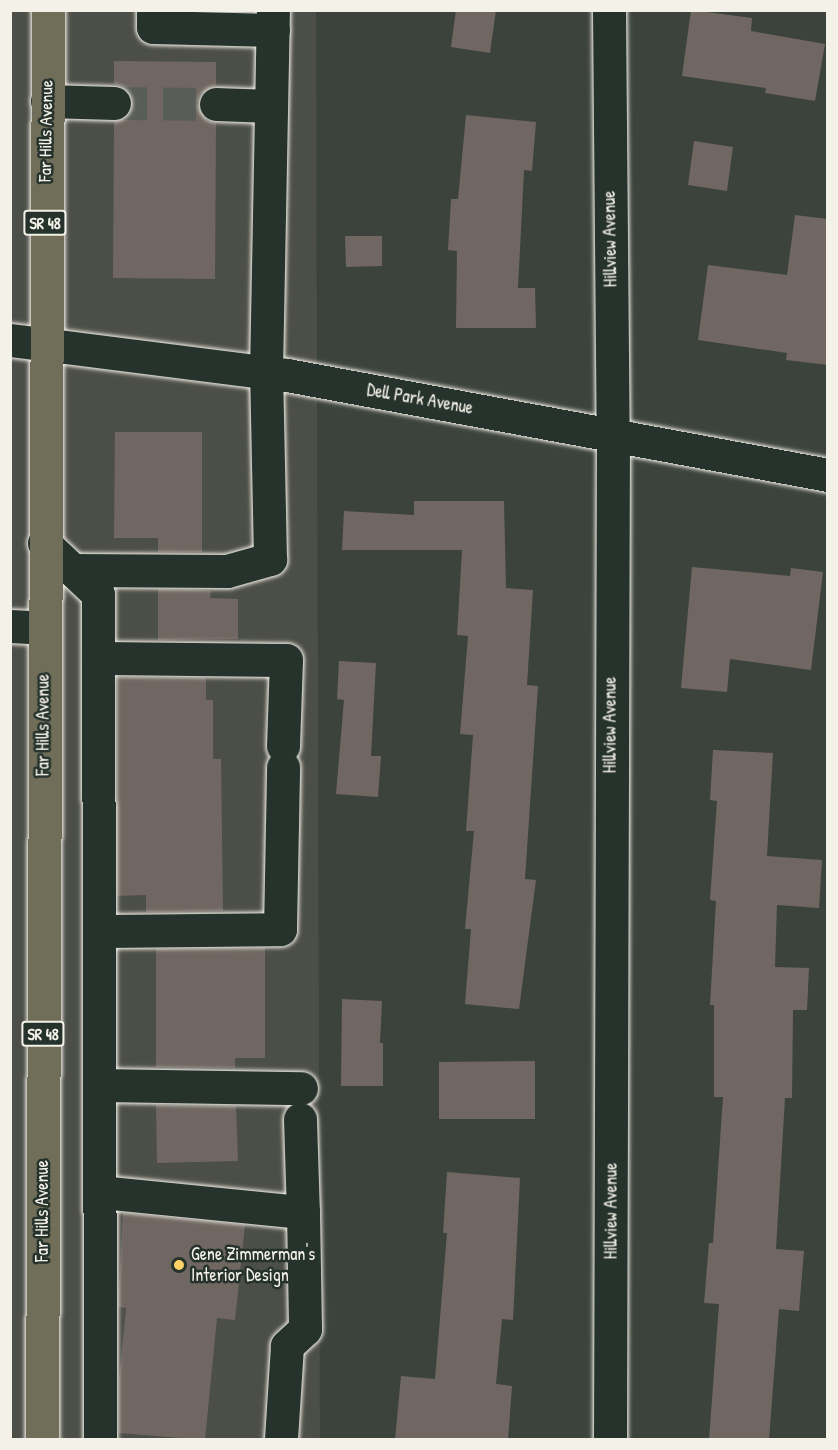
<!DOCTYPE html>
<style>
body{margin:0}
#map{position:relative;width:838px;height:1450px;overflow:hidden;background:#3c433d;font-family:"Patrick Hand",sans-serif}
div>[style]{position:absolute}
.built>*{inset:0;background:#4c4e48}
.building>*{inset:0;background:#706762}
.minor-tunnel>*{height:33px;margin-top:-16.5px;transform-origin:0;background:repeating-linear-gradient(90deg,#585d57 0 33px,transparent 0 49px)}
.roads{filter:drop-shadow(0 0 2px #f4f1e8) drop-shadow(0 0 2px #f4f1e8)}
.minor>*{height:33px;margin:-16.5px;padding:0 16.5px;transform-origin:16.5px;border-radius:16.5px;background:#26332d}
.major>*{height:33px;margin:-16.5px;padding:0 16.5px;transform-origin:16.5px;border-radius:16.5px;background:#706e59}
.dots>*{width:16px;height:16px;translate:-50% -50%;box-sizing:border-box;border:3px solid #26332d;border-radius:50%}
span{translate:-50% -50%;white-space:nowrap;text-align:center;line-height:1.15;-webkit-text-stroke:5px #26332d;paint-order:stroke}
.shield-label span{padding:2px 4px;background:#26332d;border:2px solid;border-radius:4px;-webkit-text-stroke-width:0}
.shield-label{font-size:16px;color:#f4f1e8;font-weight:700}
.street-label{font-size:18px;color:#f4f1e8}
.poi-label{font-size:18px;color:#f4f1e8}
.left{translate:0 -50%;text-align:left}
.frame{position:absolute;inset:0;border:12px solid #f4f1e8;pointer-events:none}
</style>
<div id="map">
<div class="built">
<i style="clip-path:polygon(10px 11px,316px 11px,320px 1439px,11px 1439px)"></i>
</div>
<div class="building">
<i style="clip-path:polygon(456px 10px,496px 10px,490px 53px,451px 47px)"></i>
<i style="clip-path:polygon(691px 10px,752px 18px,751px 31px,825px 44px,815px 101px,765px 93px,766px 88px,682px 76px)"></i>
<i style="clip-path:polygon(114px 61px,216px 62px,216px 85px,200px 94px,197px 104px,206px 120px,216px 123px,215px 279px,113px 278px,114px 122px,130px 113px,133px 103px,124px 87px,114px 84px)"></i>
<i style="clip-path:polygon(466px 115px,536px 122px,532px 171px,524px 170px,518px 288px,535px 288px,536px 328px,456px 328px,457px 251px,448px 250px,451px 199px,458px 199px)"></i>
<i style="clip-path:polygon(694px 141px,733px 147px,727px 191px,688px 185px)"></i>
<i style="clip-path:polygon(795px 215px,828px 219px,828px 365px,786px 360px,787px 353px,698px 340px,708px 265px,787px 275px)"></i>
<i style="clip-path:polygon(345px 236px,382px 236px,382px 266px,346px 267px)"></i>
<i style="clip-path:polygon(115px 432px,202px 432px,202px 552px,158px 552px,158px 538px,114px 538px)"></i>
<i style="clip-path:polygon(414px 501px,504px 501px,506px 588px,533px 590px,527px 685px,538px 686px,525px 879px,536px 880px,519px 1009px,465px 1004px,471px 929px,465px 929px,474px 831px,466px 831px,473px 735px,460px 734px,468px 636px,457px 635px,462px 550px,342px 550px,344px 511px,414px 515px)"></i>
<i style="clip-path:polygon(692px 567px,790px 576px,791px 568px,823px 572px,811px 670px,730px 659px,727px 692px,681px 688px)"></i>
<i style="clip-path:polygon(158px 589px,202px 590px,211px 591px,210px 598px,238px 599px,238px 639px,158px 640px)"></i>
<i style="clip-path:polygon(339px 661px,376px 663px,371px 756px,381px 756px,378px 797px,336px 794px,344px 700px,337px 699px)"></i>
<i style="clip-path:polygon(117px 677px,206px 678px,206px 700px,213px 700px,213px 759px,221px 759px,223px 911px,146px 912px,146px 895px,117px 896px)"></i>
<i style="clip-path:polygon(713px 750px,773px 753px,767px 856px,822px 860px,819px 908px,777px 905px,775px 967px,809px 968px,807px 1010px,793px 1010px,792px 1098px,785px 1098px,776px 1249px,804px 1251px,799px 1311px,779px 1309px,769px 1440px,709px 1440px,719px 1304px,704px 1303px,709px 1243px,713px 1243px,723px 1097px,714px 1097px,714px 1005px,710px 1005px,716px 901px,710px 900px,717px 801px,710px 800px)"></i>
<i style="clip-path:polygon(265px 948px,265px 1058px,235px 1058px,235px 1068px,156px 1067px,156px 949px)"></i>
<i style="clip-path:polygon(342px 999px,382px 1001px,380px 1043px,383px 1043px,383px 1086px,341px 1086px)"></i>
<i style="clip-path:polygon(535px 1061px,535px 1119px,439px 1119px,439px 1062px)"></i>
<i style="clip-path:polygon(156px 1105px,236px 1106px,238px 1161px,157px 1163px)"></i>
<i style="clip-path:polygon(447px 1172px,520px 1178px,513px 1320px,502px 1319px,496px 1384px,512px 1386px,508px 1440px,395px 1440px,401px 1376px,435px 1379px,447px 1233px,443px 1233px)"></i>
<i style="clip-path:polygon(123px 1213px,245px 1225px,235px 1320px,217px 1318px,205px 1440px,119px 1433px,119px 1380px,126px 1308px,118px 1307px)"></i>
</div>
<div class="minor-tunnel">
<i style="left:114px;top:103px;width:102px;rotate:0.6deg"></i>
</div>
<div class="roads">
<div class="minor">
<i style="left:153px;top:10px;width:17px;rotate:90deg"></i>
<i style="left:153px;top:27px;width:120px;rotate:1.4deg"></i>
<i style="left:609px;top:10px;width:425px;rotate:89.5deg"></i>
<i style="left:613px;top:435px;width:1005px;rotate:90.17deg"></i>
<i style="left:47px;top:101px;width:67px;rotate:1.7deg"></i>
<i style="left:216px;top:104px;width:55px;rotate:2.1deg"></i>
<i style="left:10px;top:340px;width:279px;rotate:7.2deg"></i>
<i style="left:287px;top:375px;width:550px;rotate:10.47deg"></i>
<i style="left:44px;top:543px;width:74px;rotate:43.4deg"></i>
<i style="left:98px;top:594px;width:846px;rotate:89.86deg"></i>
<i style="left:73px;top:570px;width:154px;rotate:0.4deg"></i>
<i style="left:227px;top:571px;width:45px;rotate:-15.6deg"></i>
<i style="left:270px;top:559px;width:187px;rotate:-91.2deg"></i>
<i style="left:266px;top:372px;width:362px;rotate:-88.9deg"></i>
<i style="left:10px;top:626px;width:34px;rotate:3deg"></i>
<i style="left:99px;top:658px;width:187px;rotate:0.6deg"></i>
<i style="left:286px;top:660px;width:86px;rotate:92deg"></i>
<i style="left:100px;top:931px;width:180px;rotate:-0.6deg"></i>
<i style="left:280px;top:929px;width:162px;rotate:-88.9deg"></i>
<i style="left:101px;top:1085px;width:200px;rotate:0.9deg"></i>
<i style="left:300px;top:1119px;width:93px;rotate:88.2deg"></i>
<i style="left:101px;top:1192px;width:203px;rotate:5.7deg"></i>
<i style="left:303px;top:1212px;width:117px;rotate:89deg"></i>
<i style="left:305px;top:1329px;width:25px;rotate:137deg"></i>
<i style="left:287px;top:1346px;width:94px;rotate:93.7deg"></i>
</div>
<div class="major">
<i style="left:42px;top:1440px;width:1430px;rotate:-89.76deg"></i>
</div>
</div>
<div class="dots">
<i style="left:179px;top:1265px;background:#ffd166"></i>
</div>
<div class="shield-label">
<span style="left:45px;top:223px">SR 48</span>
<span style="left:43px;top:1034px">SR 48</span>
</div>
<div class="street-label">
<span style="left:46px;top:131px;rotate:-89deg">Far Hills Avenue</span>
<span style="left:610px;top:239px;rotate:-91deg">Hillview Avenue</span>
<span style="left:420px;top:399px;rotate:10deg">Dell Park Avenue</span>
<span style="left:43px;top:725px;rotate:-90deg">Far Hills Avenue</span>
<span style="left:610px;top:725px;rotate:-90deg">Hillview Avenue</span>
<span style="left:42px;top:1211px;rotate:-90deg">Far Hills Avenue</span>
<span style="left:611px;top:1211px;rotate:-90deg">Hillview Avenue</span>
</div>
<div class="poi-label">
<span class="left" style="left:191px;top:1265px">Gene Zimmerman's<br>Interior Design</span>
</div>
<div class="frame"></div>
</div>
